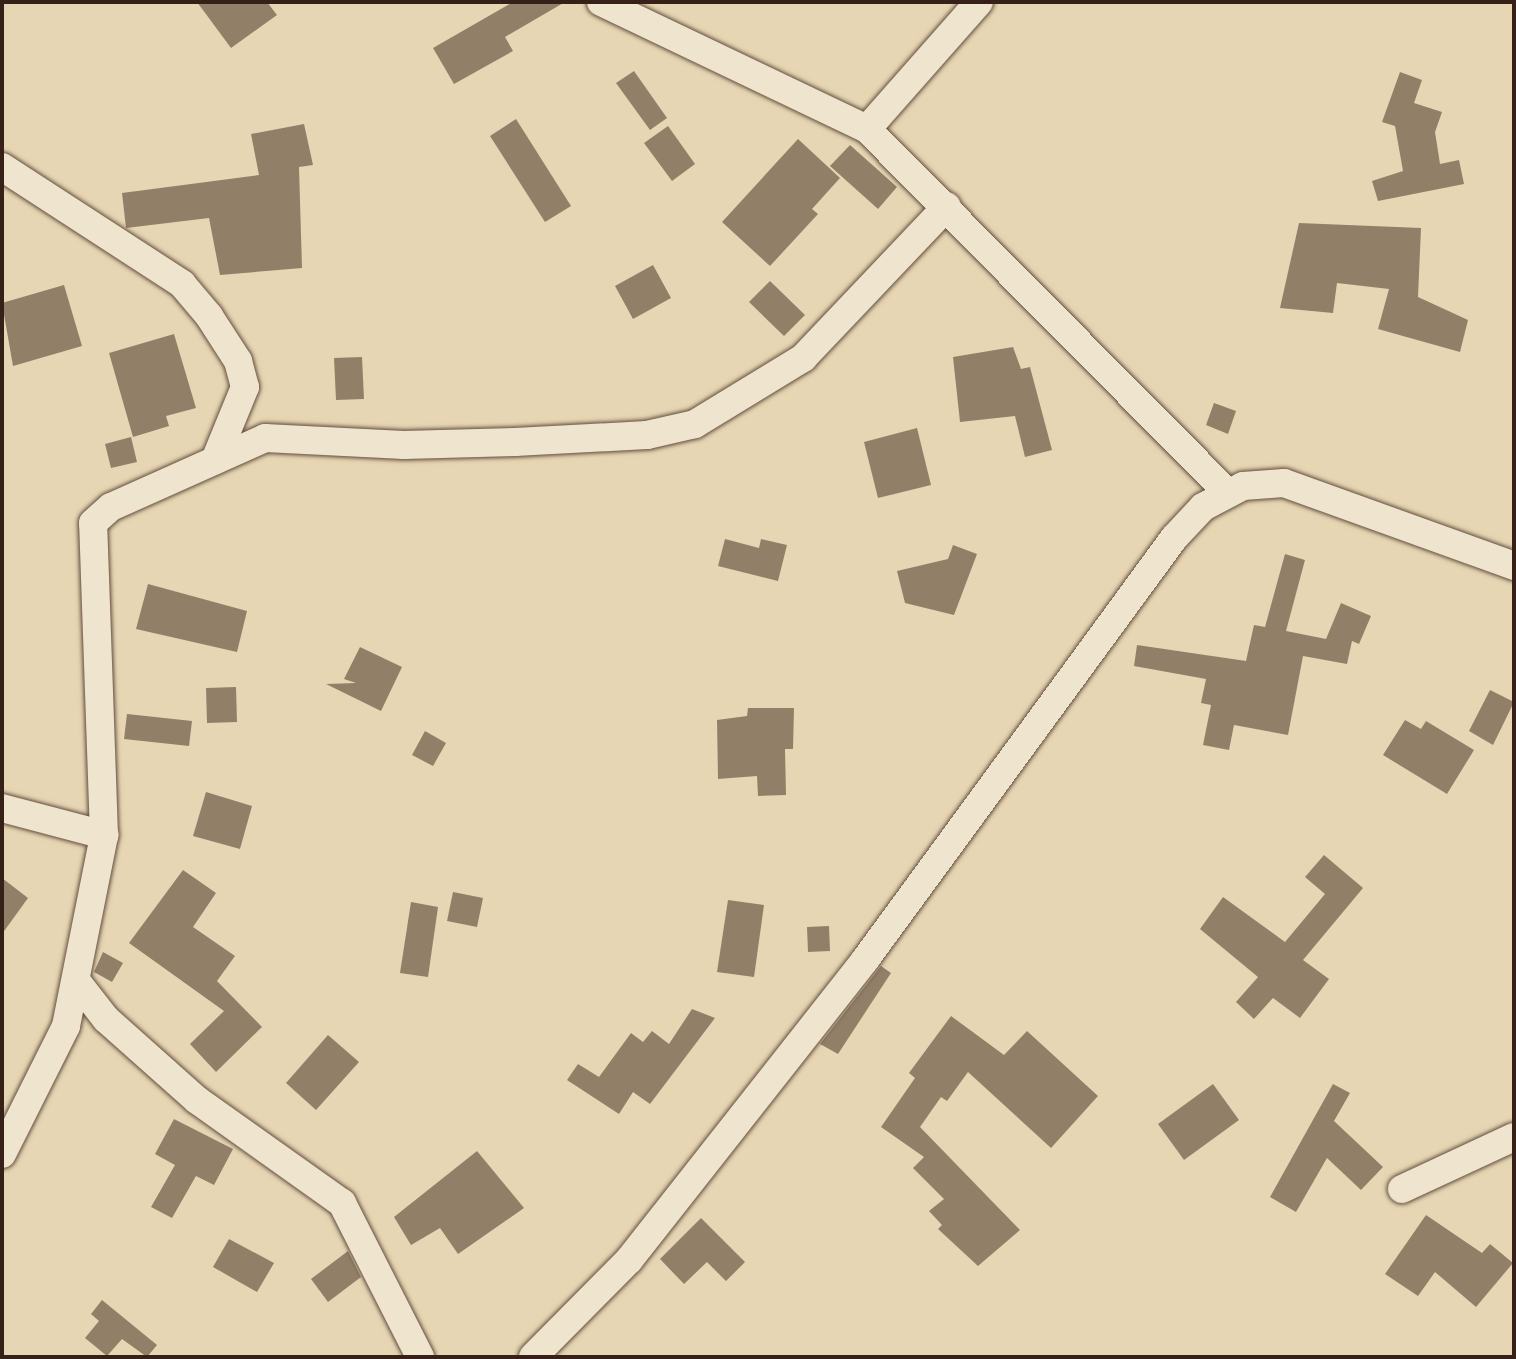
<!DOCTYPE html>
<style>
body{margin:0}
#map{position:relative;width:1516px;height:1359px;overflow:hidden;background:#e7d6b3;font-family:Vollkorn,serif}
div>[style]{position:absolute}
.building>*{inset:0;background:#927f68}
.roads{filter:drop-shadow(0 0 2px #624e3e) drop-shadow(0 0 2px #624e3e)}
.street>*{height:28px;margin:-14px;padding:0 14px;transform-origin:14px;border-radius:14px;background:#efe4ce}
span{translate:-50% -50%;white-space:nowrap;text-align:center;line-height:1.15;-webkit-text-stroke:7px #efe4ce;paint-order:stroke}
.frame{position:absolute;inset:0;border:4px solid #362017;pointer-events:none}
</style>
<div id="map">
<div class="building">
<i style="clip-path:polygon(197px 2px,267px 2px,277px 15px,231px 48px)"></i>
<i style="clip-path:polygon(513px 2px,565px 2px,505px 37px,513px 51px,454px 84px,433px 48px)"></i>
<i style="clip-path:polygon(634px 71px,667px 118px,650px 130px,616px 83px)"></i>
<i style="clip-path:polygon(1400px 72px,1422px 80px,1414px 103px,1442px 112px,1435px 132px,1440px 164px,1459px 160px,1464px 184px,1378px 201px,1372px 181px,1403px 171px,1395px 126px,1382px 122px)"></i>
<i style="clip-path:polygon(516px 119px,571px 206px,545px 222px,490px 136px)"></i>
<i style="clip-path:polygon(304px 124px,313px 165px,299px 167px,302px 268px,220px 275px,209px 218px,126px 228px,122px 193px,259px 175px,251px 134px)"></i>
<i style="clip-path:polygon(668px 126px,695px 164px,672px 181px,644px 143px)"></i>
<i style="clip-path:polygon(798px 139px,840px 178px,812px 209px,818px 214px,770px 266px,722px 222px)"></i>
<i style="clip-path:polygon(850px 145px,897px 187px,878px 209px,830px 166px)"></i>
<i style="clip-path:polygon(1299px 223px,1421px 228px,1418px 297px,1468px 320px,1460px 352px,1378px 329px,1389px 289px,1337px 283px,1333px 313px,1280px 308px)"></i>
<i style="clip-path:polygon(653px 265px,671px 298px,633px 319px,615px 286px)"></i>
<i style="clip-path:polygon(770px 281px,805px 315px,784px 336px,749px 302px)"></i>
<i style="clip-path:polygon(64px 285px,82px 346px,13px 366px,2px 303px)"></i>
<i style="clip-path:polygon(174px 334px,196px 408px,166px 416px,169px 426px,133px 437px,109px 353px)"></i>
<i style="clip-path:polygon(1013px 347px,1021px 369px,1030px 367px,1052px 450px,1025px 457px,1015px 416px,960px 422px,953px 357px)"></i>
<i style="clip-path:polygon(362px 357px,364px 399px,336px 400px,334px 358px)"></i>
<i style="clip-path:polygon(1214px 403px,1236px 411px,1228px 434px,1206px 425px)"></i>
<i style="clip-path:polygon(917px 428px,931px 485px,878px 498px,864px 442px)"></i>
<i style="clip-path:polygon(131px 437px,137px 462px,111px 468px,105px 444px)"></i>
<i style="clip-path:polygon(725px 539px,759px 548px,761px 539px,787px 545px,778px 581px,718px 566px)"></i>
<i style="clip-path:polygon(953px 545px,977px 554px,954px 615px,905px 603px,897px 571px,948px 559px)"></i>
<i style="clip-path:polygon(1285px 554px,1305px 560px,1286px 631px,1326px 639px,1341px 603px,1371px 616px,1359px 644px,1352px 641px,1347px 664px,1303px 656px,1288px 735px,1234px 725px,1229px 750px,1203px 745px,1211px 705px,1201px 703px,1206px 679px,1134px 666px,1137px 645px,1246px 661px,1254px 625px,1265px 627px)"></i>
<i style="clip-path:polygon(148px 584px,247px 611px,237px 652px,136px 629px)"></i>
<i style="clip-path:polygon(360px 647px,402px 667px,381px 711px,326px 684px,356px 683px,344px 679px)"></i>
<i style="clip-path:polygon(236px 687px,237px 722px,207px 723px,206px 688px)"></i>
<i style="clip-path:polygon(1490px 690px,1514px 702px,1493px 745px,1469px 731px)"></i>
<i style="clip-path:polygon(748px 708px,794px 708px,793px 749px,785px 749px,786px 795px,758px 796px,757px 776px,718px 779px,717px 720px,747px 716px)"></i>
<i style="clip-path:polygon(127px 714px,192px 721px,189px 746px,124px 739px)"></i>
<i style="clip-path:polygon(1405px 720px,1421px 729px,1426px 721px,1474px 750px,1447px 794px,1383px 755px)"></i>
<i style="clip-path:polygon(425px 731px,446px 743px,433px 766px,412px 755px)"></i>
<i style="clip-path:polygon(206px 792px,252px 806px,240px 849px,193px 836px)"></i>
<i style="clip-path:polygon(1324px 855px,1363px 888px,1303px 960px,1329px 979px,1300px 1018px,1273px 998px,1254px 1019px,1236px 1002px,1258px 977px,1200px 929px,1223px 897px,1285px 942px,1325px 894px,1305px 877px)"></i>
<i style="clip-path:polygon(183px 870px,216px 893px,193px 927px,235px 956px,217px 981px,262px 1027px,216px 1072px,190px 1044px,224px 1011px,129px 943px)"></i>
<i style="clip-path:polygon(2px 878px,28px 898px,2px 934px)"></i>
<i style="clip-path:polygon(453px 892px,483px 898px,477px 927px,447px 921px)"></i>
<i style="clip-path:polygon(728px 900px,764px 905px,754px 977px,717px 972px)"></i>
<i style="clip-path:polygon(411px 902px,438px 907px,428px 977px,400px 973px)"></i>
<i style="clip-path:polygon(829px 926px,830px 951px,808px 952px,807px 927px)"></i>
<i style="clip-path:polygon(103px 952px,123px 963px,112px 982px,94px 972px)"></i>
<i style="clip-path:polygon(881px 966px,891px 973px,838px 1054px,820px 1044px)"></i>
<i style="clip-path:polygon(692px 1009px,715px 1018px,650px 1104px,633px 1092px,619px 1114px,567px 1080px,578px 1064px,599px 1077px,631px 1033px,643px 1042px,652px 1031px,669px 1044px)"></i>
<i style="clip-path:polygon(951px 1016px,1004px 1055px,1027px 1031px,1098px 1096px,1051px 1148px,968px 1072px,947px 1101px,941px 1097px,920px 1127px,1020px 1230px,978px 1266px,938px 1229px,942px 1225px,929px 1211px,944px 1199px,913px 1168px,924px 1157px,881px 1127px,915px 1078px,909px 1073px)"></i>
<i style="clip-path:polygon(328px 1035px,359px 1062px,316px 1110px,286px 1083px)"></i>
<i style="clip-path:polygon(1213px 1084px,1239px 1120px,1184px 1160px,1158px 1124px)"></i>
<i style="clip-path:polygon(1333px 1084px,1350px 1093px,1334px 1121px,1383px 1167px,1361px 1190px,1327px 1158px,1296px 1212px,1270px 1197px)"></i>
<i style="clip-path:polygon(174px 1119px,233px 1149px,214px 1185px,196px 1176px,172px 1218px,151px 1207px,175px 1165px,155px 1154px)"></i>
<i style="clip-path:polygon(477px 1151px,524px 1208px,458px 1254px,440px 1228px,411px 1245px,394px 1217px)"></i>
<i style="clip-path:polygon(1426px 1215px,1482px 1253px,1490px 1244px,1513px 1263px,1476px 1307px,1435px 1272px,1418px 1296px,1385px 1274px)"></i>
<i style="clip-path:polygon(701px 1218px,745px 1262px,726px 1281px,707px 1262px,684px 1284px,660px 1259px)"></i>
<i style="clip-path:polygon(229px 1239px,274px 1263px,257px 1292px,213px 1267px)"></i>
<i style="clip-path:polygon(348px 1251px,361px 1277px,328px 1302px,311px 1279px)"></i>
<i style="clip-path:polygon(102px 1300px,157px 1345px,147px 1357px,122px 1339px,107px 1356px,85px 1338px,99px 1321px,91px 1314px)"></i>
</div>
<div class="roads">
<div class="street">
<i style="left:601px;top:2px;width:295px;rotate:25.5deg"></i>
<i style="left:867px;top:129px;width:511px;rotate:45.24deg"></i>
<i style="left:867px;top:129px;width:169px;rotate:-48.6deg"></i>
<i style="left:2px;top:167px;width:215px;rotate:33deg"></i>
<i style="left:182px;top:284px;width:42px;rotate:49.8deg"></i>
<i style="left:209px;top:316px;width:54px;rotate:57.2deg"></i>
<i style="left:238px;top:361px;width:27px;rotate:75deg"></i>
<i style="left:245px;top:387px;width:79px;rotate:112.3deg"></i>
<i style="left:2px;top:808px;width:106px;rotate:14.8deg"></i>
<i style="left:78px;top:983px;width:46px;rotate:52.1deg"></i>
<i style="left:106px;top:1019px;width:122px;rotate:41.7deg"></i>
<i style="left:197px;top:1100px;width:178px;rotate:35.4deg"></i>
<i style="left:342px;top:1203px;width:173px;rotate:63.1deg"></i>
<i style="left:2px;top:1154px;width:143px;rotate:-63.4deg"></i>
<i style="left:66px;top:1026px;width:195px;rotate:-78.7deg"></i>
<i style="left:104px;top:835px;width:312px;rotate:-92deg"></i>
<i style="left:93px;top:523px;width:24px;rotate:-42deg"></i>
<i style="left:111px;top:507px;width:169px;rotate:-24.1deg"></i>
<i style="left:265px;top:438px;width:139px;rotate:2.9deg"></i>
<i style="left:404px;top:445px;width:111px;rotate:-1.5deg"></i>
<i style="left:515px;top:442px;width:132px;rotate:-3deg"></i>
<i style="left:647px;top:435px;width:49px;rotate:-12.9deg"></i>
<i style="left:695px;top:424px;width:127px;rotate:-31.4deg"></i>
<i style="left:803px;top:358px;width:209px;rotate:-46.5deg"></i>
<i style="left:1402px;top:1189px;width:123px;rotate:-24.9deg"></i>
<i style="left:533px;top:1357px;width:136px;rotate:-45.3deg"></i>
<i style="left:629px;top:1260px;width:382px;rotate:-51.8deg"></i>
<i style="left:865px;top:960px;width:523px;rotate:-53.79deg"></i>
<i style="left:1174px;top:538px;width:42px;rotate:-46.9deg"></i>
<i style="left:1203px;top:507px;width:45px;rotate:-27.7deg"></i>
<i style="left:1243px;top:486px;width:41px;rotate:-4.2deg"></i>
<i style="left:1284px;top:483px;width:245px;rotate:19.8deg"></i>
</div>
</div>
<div class="frame"></div>
</div>
